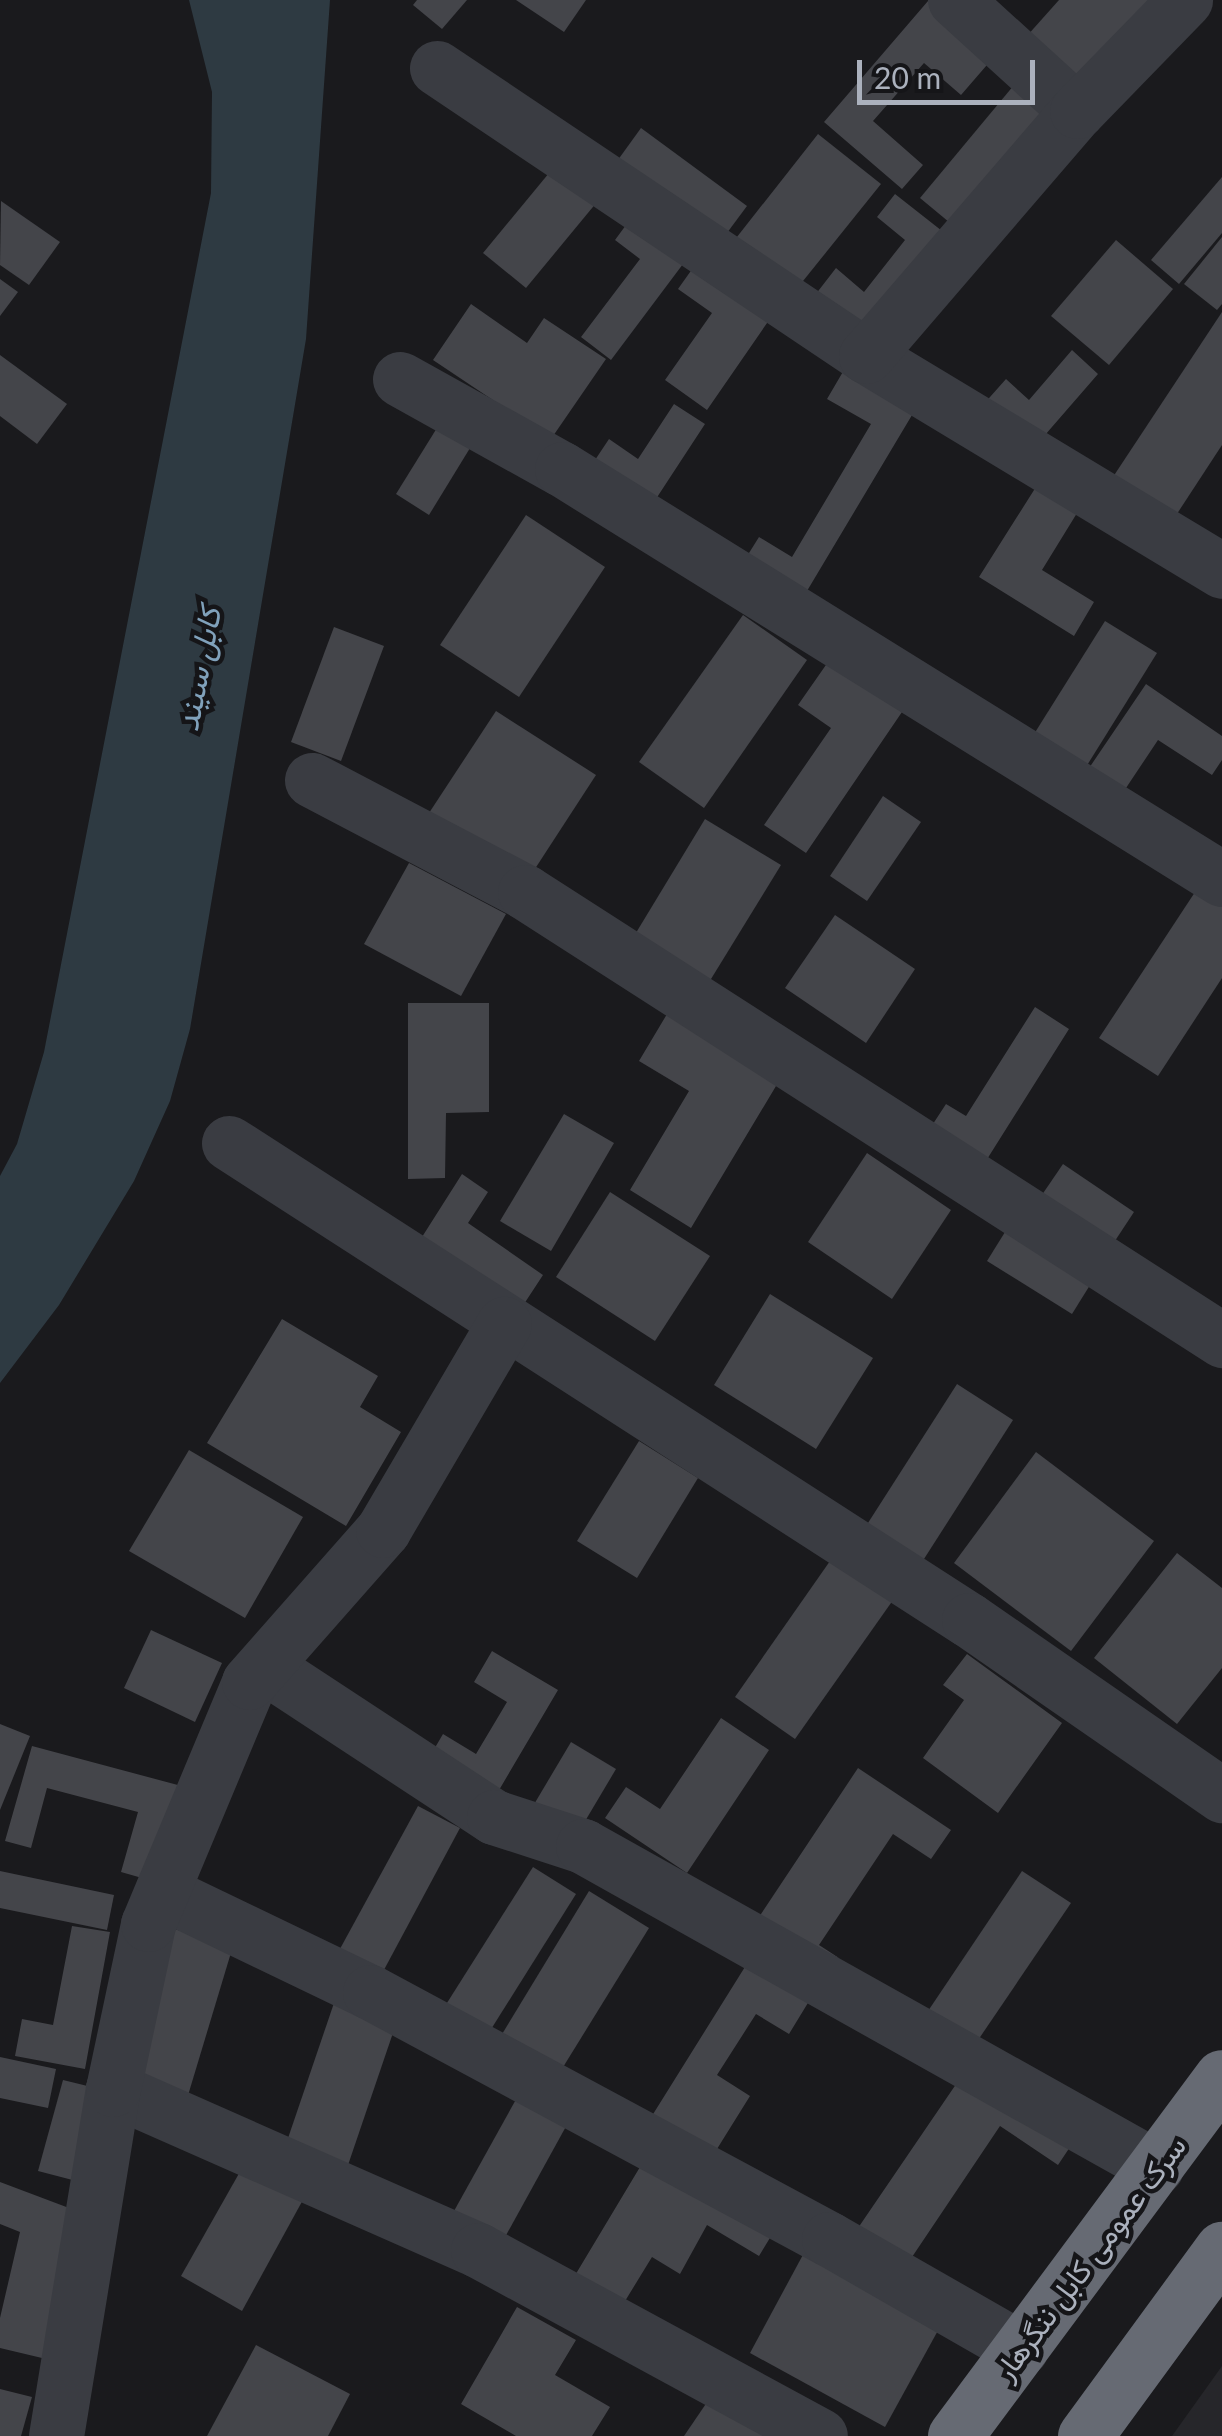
<!DOCTYPE html>
<meta charset="utf-8">
<style>
body{margin:0}
#map{position:relative;width:1222px;height:2436px;overflow:hidden;background:#1a1a1d;font-family:Lato,Vazirmatn,sans-serif}
div>[style]{position:absolute}
.built>*{inset:0;background:#26262a}
.water>*{inset:0;background:#2e3a42}
.building>*{inset:0;background:#44454a}
.minor>*{height:55px;margin:-27.5px;padding:0 27.5px;transform-origin:27.5px;border-radius:27.5px;background:#3a3c42}
.highway>*{height:55px;margin:-27.5px;padding:0 27.5px;transform-origin:27.5px;border-radius:27.5px;background:#666a73}
span{translate:-50% -50%;white-space:nowrap;text-align:center;line-height:1.15;-webkit-text-stroke:9px #151518;paint-order:stroke}
.street-label{font-size:30px;color:#abb1bd}
.water-label{font-size:32px;color:#80a1bb;font-style:italic}
.scale{position:absolute;left:857px;top:60px;width:178px;height:45px;box-sizing:border-box;border:5px solid #abb1bd;border-top:0;padding-left:12px;font-size:30px;line-height:35px;white-space:nowrap;color:#abb1bd;-webkit-text-stroke:8px #151518;paint-order:stroke}
</style>
<div id="map">
<div class="built">
<i style="clip-path:polygon(1222px 2366px,1222px 2436px,1172px 2436px)"></i>
</div>
<div class="water">
<i style="clip-path:polygon(189px 0,330px 0,306px 339px,190px 1029px,170px 1101px,134px 1181px,59px 1305px,0 1383px,0 1176px,17px 1144px,44px 1052px,211px 193px,212px 92px)"></i>
</div>
<div class="building">
<i style="clip-path:polygon(417px 0,467px 0,442px 29px,413px 5px)"></i>
<i style="clip-path:polygon(516px 0,586px 0,564px 32px)"></i>
<i style="clip-path:polygon(1059px 0,1162px 0,1084px 88px,1026px 37px)"></i>
<i style="clip-path:polygon(928px 1px,993px 58px,961px 95px,924px 63px,873px 121px,923px 165px,902px 189px,824px 122px)"></i>
<i style="clip-path:polygon(1019px 79px,1060px 112px,961px 232px,920px 198px)"></i>
<i style="clip-path:polygon(641px 128px,747px 206px,721px 241px,615px 164px)"></i>
<i style="clip-path:polygon(818px 134px,881px 184px,795px 291px,733px 242px)"></i>
<i style="clip-path:polygon(554px 167px,597px 202px,526px 288px,483px 253px)"></i>
<i style="clip-path:polygon(1222px 177px,1222px 233px,1179px 284px,1151px 260px)"></i>
<i style="clip-path:polygon(895px 194px,951px 238px,867px 343px,812px 299px,836px 268px,864px 292px,905px 240px,877px 217px)"></i>
<i style="clip-path:polygon(1px 201px,60px 242px,29px 285px,0 265px)"></i>
<i style="clip-path:polygon(637px 210px,692px 252px,611px 360px,581px 337px,640px 259px,615px 240px)"></i>
<i style="clip-path:polygon(1222px 237px,1222px 304px,1217px 310px,1184px 284px)"></i>
<i style="clip-path:polygon(1116px 240px,1173px 289px,1109px 365px,1051px 316px)"></i>
<i style="clip-path:polygon(700px 258px,776px 310px,707px 410px,665px 380px,712px 313px,678px 289px)"></i>
<i style="clip-path:polygon(0 279px,18px 292px,0 316px)"></i>
<i style="clip-path:polygon(471px 304px,527px 343px,544px 318px,606px 359px,551px 439px,433px 360px)"></i>
<i style="clip-path:polygon(1222px 312px,1222px 445px,1171px 523px,1109px 483px)"></i>
<i style="clip-path:polygon(1072px 350px,1098px 374px,1032px 450px,982px 406px,1006px 379px,1029px 400px)"></i>
<i style="clip-path:polygon(0 355px,67px 404px,37px 444px,0 416px)"></i>
<i style="clip-path:polygon(851px 358px,921px 400px,804px 596px,744px 561px,759px 537px,792px 557px,871px 424px,827px 399px)"></i>
<i style="clip-path:polygon(674px 404px,705px 424px,650px 508px,589px 469px,609px 439px,638px 459px)"></i>
<i style="clip-path:polygon(445px 415px,478px 435px,429px 515px,396px 494px)"></i>
<i style="clip-path:polygon(1041px 479px,1082px 505px,1042px 570px,1094px 602px,1074px 636px,979px 577px)"></i>
<i style="clip-path:polygon(526px 515px,605px 567px,519px 697px,440px 645px)"></i>
<i style="clip-path:polygon(743px 615px,807px 660px,704px 808px,639px 762px)"></i>
<i style="clip-path:polygon(1105px 621px,1157px 653px,1081px 775px,1029px 742px)"></i>
<i style="clip-path:polygon(334px 627px,384px 646px,341px 761px,291px 742px)"></i>
<i style="clip-path:polygon(828px 662px,902px 712px,806px 853px,764px 825px,831px 728px,798px 705px)"></i>
<i style="clip-path:polygon(1146px 684px,1222px 736px,1222px 760px,1212px 775px,1158px 740px,1118px 800px,1083px 777px)"></i>
<i style="clip-path:polygon(496px 711px,596px 775px,529px 878px,429px 813px)"></i>
<i style="clip-path:polygon(883px 796px,921px 822px,867px 901px,830px 876px)"></i>
<i style="clip-path:polygon(705px 819px,781px 865px,703px 992px,628px 946px)"></i>
<i style="clip-path:polygon(409px 863px,506px 914px,461px 996px,364px 944px)"></i>
<i style="clip-path:polygon(1199px 886px,1222px 901px,1222px 978px,1158px 1076px,1099px 1038px)"></i>
<i style="clip-path:polygon(835px 915px,915px 969px,866px 1043px,785px 988px)"></i>
<i style="clip-path:polygon(408px 1003px,489px 1003px,489px 1112px,446px 1113px,445px 1178px,408px 1179px)"></i>
<i style="clip-path:polygon(1035px 1007px,1069px 1029px,984px 1164px,929px 1130px,946px 1104px,966px 1116px)"></i>
<i style="clip-path:polygon(670px 1009px,782px 1076px,691px 1228px,630px 1190px,689px 1091px,639px 1061px)"></i>
<i style="clip-path:polygon(564px 1114px,614px 1143px,551px 1251px,500px 1221px)"></i>
<i style="clip-path:polygon(867px 1153px,951px 1210px,892px 1299px,808px 1242px)"></i>
<i style="clip-path:polygon(1063px 1164px,1134px 1212px,1105px 1256px,1033px 1208px)"></i>
<i style="clip-path:polygon(462px 1174px,488px 1192px,468px 1223px,543px 1275px,524px 1304px,422px 1237px)"></i>
<i style="clip-path:polygon(610px 1192px,710px 1256px,655px 1341px,556px 1277px)"></i>
<i style="clip-path:polygon(1010px 1224px,1095px 1277px,1072px 1314px,987px 1261px)"></i>
<i style="clip-path:polygon(770px 1294px,873px 1358px,816px 1449px,714px 1385px)"></i>
<i style="clip-path:polygon(282px 1319px,378px 1376px,360px 1407px,401px 1432px,346px 1526px,207px 1443px)"></i>
<i style="clip-path:polygon(957px 1384px,1013px 1420px,915px 1573px,859px 1537px)"></i>
<i style="clip-path:polygon(639px 1441px,698px 1478px,637px 1578px,577px 1541px)"></i>
<i style="clip-path:polygon(189px 1450px,303px 1517px,245px 1618px,129px 1551px)"></i>
<i style="clip-path:polygon(1036px 1452px,1154px 1541px,1071px 1651px,954px 1563px)"></i>
<i style="clip-path:polygon(837px 1551px,898px 1593px,795px 1739px,735px 1697px)"></i>
<i style="clip-path:polygon(1177px 1553px,1222px 1588px,1222px 1668px,1177px 1724px,1094px 1658px)"></i>
<i style="clip-path:polygon(151px 1630px,222px 1663px,195px 1722px,124px 1688px)"></i>
<i style="clip-path:polygon(492px 1651px,558px 1690px,492px 1802px,426px 1763px,443px 1734px,476px 1754px,507px 1702px,474px 1682px)"></i>
<i style="clip-path:polygon(967px 1654px,1062px 1723px,998px 1813px,923px 1758px,964px 1700px,943px 1685px)"></i>
<i style="clip-path:polygon(721px 1718px,769px 1750px,687px 1873px,605px 1818px,626px 1787px,660px 1809px)"></i>
<i style="clip-path:polygon(0 1724px,30px 1736px,0 1810px)"></i>
<i style="clip-path:polygon(571px 1742px,616px 1769px,578px 1833px,533px 1806px)"></i>
<i style="clip-path:polygon(32px 1746px,189px 1788px,163px 1884px,121px 1872px,138px 1812px,47px 1788px,31px 1848px,5px 1841px)"></i>
<i style="clip-path:polygon(858px 1768px,951px 1830px,931px 1859px,893px 1834px,819px 1945px,839px 1958px,753px 1926px)"></i>
<i style="clip-path:polygon(418px 1806px,460px 1828px,378px 1981px,335px 1958px)"></i>
<i style="clip-path:polygon(533px 1867px,576px 1894px,483px 2042px,440px 2014px)"></i>
<i style="clip-path:polygon(0 1871px,114px 1895px,107px 1930px,0 1908px)"></i>
<i style="clip-path:polygon(1022px 1871px,1071px 1903px,972px 2049px,924px 2017px)"></i>
<i style="clip-path:polygon(589px 1891px,649px 1928px,552px 2085px,493px 2049px)"></i>
<i style="clip-path:polygon(72px 1926px,110px 1932px,85px 2069px,15px 2056px,22px 2019px,53px 2025px)"></i>
<i style="clip-path:polygon(171px 1928px,233px 1946px,186px 2102px,125px 2084px)"></i>
<i style="clip-path:polygon(753px 1954px,814px 1993px,789px 2034px,756px 2014px,717px 2075px,750px 2096px,712px 2157px,650px 2119px)"></i>
<i style="clip-path:polygon(334px 2003px,396px 2024px,347px 2168px,285px 2147px)"></i>
<i style="clip-path:polygon(0 2057px,56px 2069px,48px 2108px,0 2098px)"></i>
<i style="clip-path:polygon(965px 2071px,1072px 2144px,1058px 2165px,1000px 2126px,908px 2263px,858px 2228px)"></i>
<i style="clip-path:polygon(63px 2080px,108px 2091px,84px 2183px,38px 2171px)"></i>
<i style="clip-path:polygon(519px 2094px,569px 2121px,499px 2248px,449px 2220px)"></i>
<i style="clip-path:polygon(649px 2152px,776px 2228px,759px 2256px,707px 2225px,680px 2274px,652px 2257px,622px 2306px,574px 2277px)"></i>
<i style="clip-path:polygon(250px 2154px,310px 2187px,242px 2311px,181px 2276px)"></i>
<i style="clip-path:polygon(0 2182px,77px 2211px,42px 2358px,0 2348px,0 2318px,20px 2232px,0 2224px)"></i>
<i style="clip-path:polygon(805px 2251px,941px 2325px,885px 2427px,750px 2353px)"></i>
<i style="clip-path:polygon(517px 2307px,576px 2340px,555px 2375px,610px 2407px,592px 2436px,516px 2436px,461px 2404px)"></i>
<i style="clip-path:polygon(256px 2345px,350px 2394px,328px 2436px,207px 2436px)"></i>
<i style="clip-path:polygon(0 2389px,32px 2397px,21px 2436px,0 2436px)"></i>
<i style="clip-path:polygon(716px 2389px,787px 2436px,684px 2436px)"></i>
</div>
<div class="minor">
<i style="left:955px;top:0;width:165px;rotate:42.3deg"></i>
<i style="left:437px;top:68px;width:517px;rotate:33.87deg"></i>
<i style="left:866px;top:356px;width:416px;rotate:31.1deg"></i>
<i style="left:866px;top:356px;width:323px;rotate:-49.3deg"></i>
<i style="left:1077px;top:111px;width:155px;rotate:-45.8deg"></i>
<i style="left:400px;top:379px;width:185px;rotate:29.1deg"></i>
<i style="left:562px;top:469px;width:777px;rotate:31.85deg"></i>
<i style="left:312px;top:780px;width:241px;rotate:27.7deg"></i>
<i style="left:525px;top:892px;width:829px;rotate:32.73deg"></i>
<i style="left:229px;top:1143px;width:880px;rotate:32.81deg"></i>
<i style="left:969px;top:1620px;width:308px;rotate:34.7deg"></i>
<i style="left:264px;top:1666px;width:275px;rotate:33.3deg"></i>
<i style="left:494px;top:1817px;width:94px;rotate:18deg"></i>
<i style="left:583px;top:1846px;width:657px;rotate:29.26deg"></i>
<i style="left:164px;top:1893px;width:229px;rotate:25.7deg"></i>
<i style="left:370px;top:1992px;width:521px;rotate:28.29deg"></i>
<i style="left:829px;top:2239px;width:221px;rotate:29.8deg"></i>
<i style="left:113px;top:2089px;width:399px;rotate:23.8deg"></i>
<i style="left:478px;top:2250px;width:389px;rotate:28.5deg"></i>
<i style="left:56px;top:2436px;width:352px;rotate:-80.7deg"></i>
<i style="left:113px;top:2089px;width:169px;rotate:-78deg"></i>
<i style="left:148px;top:1924px;width:262px;rotate:-67.3deg"></i>
<i style="left:249px;top:1682px;width:203px;rotate:-48.6deg"></i>
<i style="left:383px;top:1530px;width:239px;rotate:-59.6deg"></i>
</div>
<div class="highway">
<i style="left:955px;top:2436px;width:447px;rotate:-53.4deg"></i>
<i style="left:1085px;top:2436px;width:232px;rotate:-53.8deg"></i>
</div>
<div class="street-label">
<span style="left:1089px;top:2257px;rotate:-53deg">سرک عمومی کابل ننگرهار</span>
</div>
<div class="water-label">
<span style="left:198px;top:669px;rotate:-79deg">کابل سيند</span>
</div>
<div class="scale">20 m</div>
</div>
